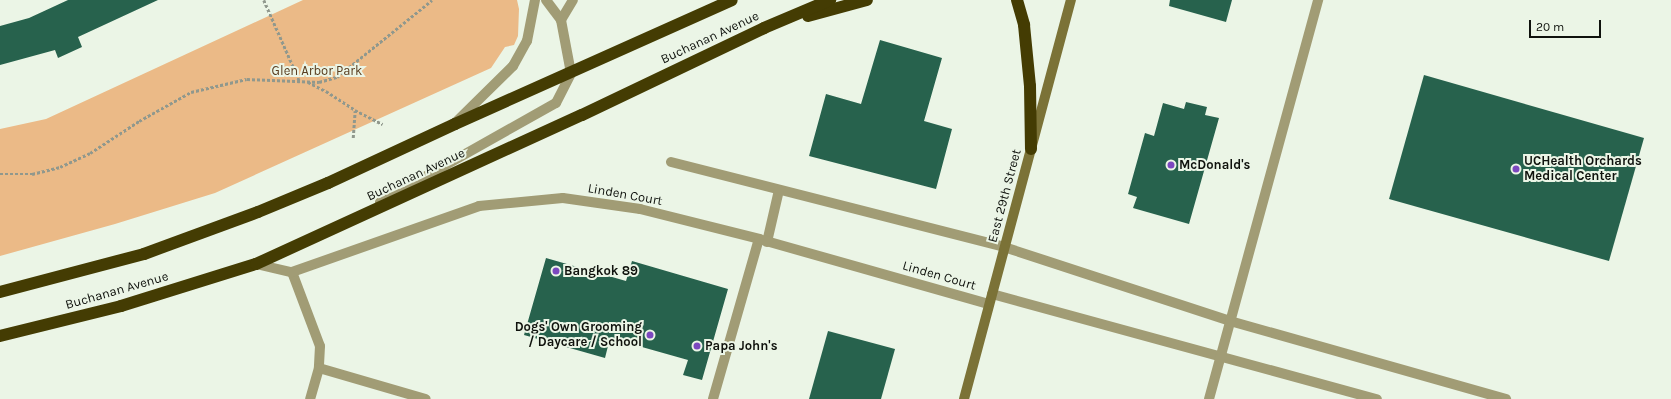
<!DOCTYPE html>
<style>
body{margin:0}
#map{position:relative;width:1671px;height:399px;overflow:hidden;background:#ebf5e6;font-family:Karla,sans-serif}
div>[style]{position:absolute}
.green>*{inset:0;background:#ebba87}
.building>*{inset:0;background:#27624d}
.path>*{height:2.5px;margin-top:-1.25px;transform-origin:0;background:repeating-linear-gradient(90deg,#90988d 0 3px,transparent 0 5px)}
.lane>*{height:10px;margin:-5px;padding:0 5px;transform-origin:5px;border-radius:5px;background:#a19c75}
.street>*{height:10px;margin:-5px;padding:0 5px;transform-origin:5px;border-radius:5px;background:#a19c75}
.secondary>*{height:10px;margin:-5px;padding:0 5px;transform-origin:5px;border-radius:5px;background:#7b7237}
.highway>*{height:12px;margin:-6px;padding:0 6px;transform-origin:6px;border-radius:6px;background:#443c03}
.dots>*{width:11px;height:11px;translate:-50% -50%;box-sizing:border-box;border:2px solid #ebf5e6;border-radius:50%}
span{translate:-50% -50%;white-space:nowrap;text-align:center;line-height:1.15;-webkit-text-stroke:4px #ebf5e6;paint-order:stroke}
.street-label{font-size:13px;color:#0f120d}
.park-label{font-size:13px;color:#583c1e}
.poi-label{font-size:13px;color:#0f120d;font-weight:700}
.left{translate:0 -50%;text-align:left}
.right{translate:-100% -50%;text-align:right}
.scale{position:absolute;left:1529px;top:20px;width:72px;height:18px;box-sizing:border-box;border:2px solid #0f120d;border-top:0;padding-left:5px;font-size:12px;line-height:14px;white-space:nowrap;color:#0f120d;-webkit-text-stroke:3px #ebf5e6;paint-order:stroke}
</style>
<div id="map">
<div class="green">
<i style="clip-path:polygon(303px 0,517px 0,519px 9px,518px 36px,514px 45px,505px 47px,491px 68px,215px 193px,115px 224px,0 256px,0 129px,46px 119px)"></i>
</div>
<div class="building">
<i style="clip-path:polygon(68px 0,158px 0,78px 37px,82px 47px,58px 58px,55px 50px,0 65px,0 26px,29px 18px)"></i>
<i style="clip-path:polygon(1170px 0,1232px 0,1226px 22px,1169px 6px)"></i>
<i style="clip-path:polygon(880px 40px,942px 58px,924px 121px,952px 129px,936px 189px,809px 156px,826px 94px,861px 104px)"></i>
<i style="clip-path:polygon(1424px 75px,1644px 138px,1609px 261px,1389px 199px)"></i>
<i style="clip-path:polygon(1186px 102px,1207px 107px,1205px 115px,1219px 118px,1189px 224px,1133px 208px,1137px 197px,1128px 194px,1145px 133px,1154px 136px,1163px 103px,1184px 109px)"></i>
<i style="clip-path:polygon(546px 258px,626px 281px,632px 261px,728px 289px,702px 380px,683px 375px,688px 360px,610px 338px,605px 358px,524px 335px)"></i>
<i style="clip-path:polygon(828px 331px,895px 349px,881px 399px,809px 399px)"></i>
</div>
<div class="path">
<i style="left:264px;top:0;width:90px;rotate:66.3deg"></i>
<i style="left:308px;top:82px;width:20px;rotate:27deg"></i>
<i style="left:326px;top:91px;width:35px;rotate:33deg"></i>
<i style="left:355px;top:110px;width:31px;rotate:27deg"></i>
<i style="left:353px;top:138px;width:27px;rotate:-86deg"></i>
<i style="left:0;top:174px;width:32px"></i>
<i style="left:32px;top:174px;width:29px;rotate:-14deg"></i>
<i style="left:60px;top:167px;width:33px;rotate:-25deg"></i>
<i style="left:90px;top:153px;width:59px;rotate:-33.1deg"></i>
<i style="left:139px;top:121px;width:60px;rotate:-29.1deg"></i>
<i style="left:191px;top:92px;width:57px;rotate:-13.1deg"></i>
<i style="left:247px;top:79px;width:72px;rotate:2.4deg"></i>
<i style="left:319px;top:82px;width:19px;rotate:-16deg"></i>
<i style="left:337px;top:77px;width:122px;rotate:-39deg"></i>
</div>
<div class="lane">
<i style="left:546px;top:0;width:25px;rotate:53deg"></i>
<i style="left:456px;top:122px;width:80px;rotate:-44.5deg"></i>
<i style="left:513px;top:66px;width:29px;rotate:-61deg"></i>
<i style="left:527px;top:41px;width:42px;rotate:-79deg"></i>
<i style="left:671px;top:162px;width:344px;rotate:14.3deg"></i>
<i style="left:1004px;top:247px;width:238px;rotate:18.1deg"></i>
<i style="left:1230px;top:321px;width:287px;rotate:15.8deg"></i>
<i style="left:380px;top:202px;width:202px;rotate:-29.4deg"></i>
<i style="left:556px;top:103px;width:34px;rotate:-63deg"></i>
<i style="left:571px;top:73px;width:54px;rotate:-100.7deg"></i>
<i style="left:561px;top:20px;width:23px;rotate:-59deg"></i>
<i style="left:767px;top:242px;width:53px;rotate:-77deg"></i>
<i style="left:292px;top:272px;width:79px;rotate:69.3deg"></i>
<i style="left:320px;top:346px;width:22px;rotate:93deg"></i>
<i style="left:319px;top:368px;width:32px;rotate:106deg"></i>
<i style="left:992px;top:294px;width:399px;rotate:15.3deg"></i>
<i style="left:319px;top:368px;width:111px;rotate:16.2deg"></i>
<i style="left:713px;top:399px;width:166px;rotate:-74deg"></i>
<i style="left:1209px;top:399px;width:414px;rotate:-74.7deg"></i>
</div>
<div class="street">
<i style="left:256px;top:264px;width:37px;rotate:13deg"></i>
<i style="left:292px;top:272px;width:198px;rotate:-19.4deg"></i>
<i style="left:479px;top:206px;width:84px;rotate:-5.4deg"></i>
<i style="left:563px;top:198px;width:78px;rotate:8.1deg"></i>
<i style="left:640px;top:209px;width:123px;rotate:14.1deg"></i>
<i style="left:759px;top:239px;width:239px;rotate:15.8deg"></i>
</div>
<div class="secondary">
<i style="left:964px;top:399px;width:413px;rotate:-75deg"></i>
</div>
<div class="highway">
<i style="left:1017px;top:0;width:26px;rotate:74deg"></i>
<i style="left:1024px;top:25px;width:61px;rotate:84.4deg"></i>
<i style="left:1030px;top:86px;width:63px;rotate:89.1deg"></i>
<i style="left:808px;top:16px;width:61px;rotate:-15.2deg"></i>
<i style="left:0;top:292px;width:149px;rotate:-14.8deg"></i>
<i style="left:144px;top:254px;width:121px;rotate:-20.2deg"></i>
<i style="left:258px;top:212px;width:76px;rotate:-22.5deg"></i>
<i style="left:328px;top:183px;width:140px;rotate:-24.9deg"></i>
<i style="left:455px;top:124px;width:303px;rotate:-24.1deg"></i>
<i style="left:0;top:336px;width:125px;rotate:-13.9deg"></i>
<i style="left:121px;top:306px;width:141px;rotate:-17.3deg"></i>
<i style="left:256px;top:264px;width:358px;rotate:-24.6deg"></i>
<i style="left:582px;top:115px;width:202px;rotate:-25.5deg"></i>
<i style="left:764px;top:28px;width:72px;rotate:-23deg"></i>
</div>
<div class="dots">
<i style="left:1171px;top:165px;background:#7c48bf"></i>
<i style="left:1516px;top:169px;background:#7c48bf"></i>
<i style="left:556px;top:271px;background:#7c48bf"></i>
<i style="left:650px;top:335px;background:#7c48bf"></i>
<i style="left:697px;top:346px;background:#7c48bf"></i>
</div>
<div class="street-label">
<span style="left:710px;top:38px;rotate:-25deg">Buchanan Avenue</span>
<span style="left:416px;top:175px;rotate:-25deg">Buchanan Avenue</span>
<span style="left:625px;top:195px;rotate:10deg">Linden Court</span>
<span style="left:1005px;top:196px;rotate:-75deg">East 29th Street</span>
<span style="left:939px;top:276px;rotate:16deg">Linden Court</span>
<span style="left:117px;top:291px;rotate:-16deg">Buchanan Avenue</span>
</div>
<div class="park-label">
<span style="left:317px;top:71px">Glen Arbor Park</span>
</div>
<div class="poi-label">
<span class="left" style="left:1524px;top:169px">UCHealth Orchards<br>Medical Center</span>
<span class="left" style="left:1179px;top:165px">McDonald's</span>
<span class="left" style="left:564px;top:271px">Bangkok 89</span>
<span class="right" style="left:642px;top:335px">Dogs' Own Grooming<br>/ Daycare / School</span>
<span class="left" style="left:705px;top:346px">Papa John's</span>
</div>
<div class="scale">20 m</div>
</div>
